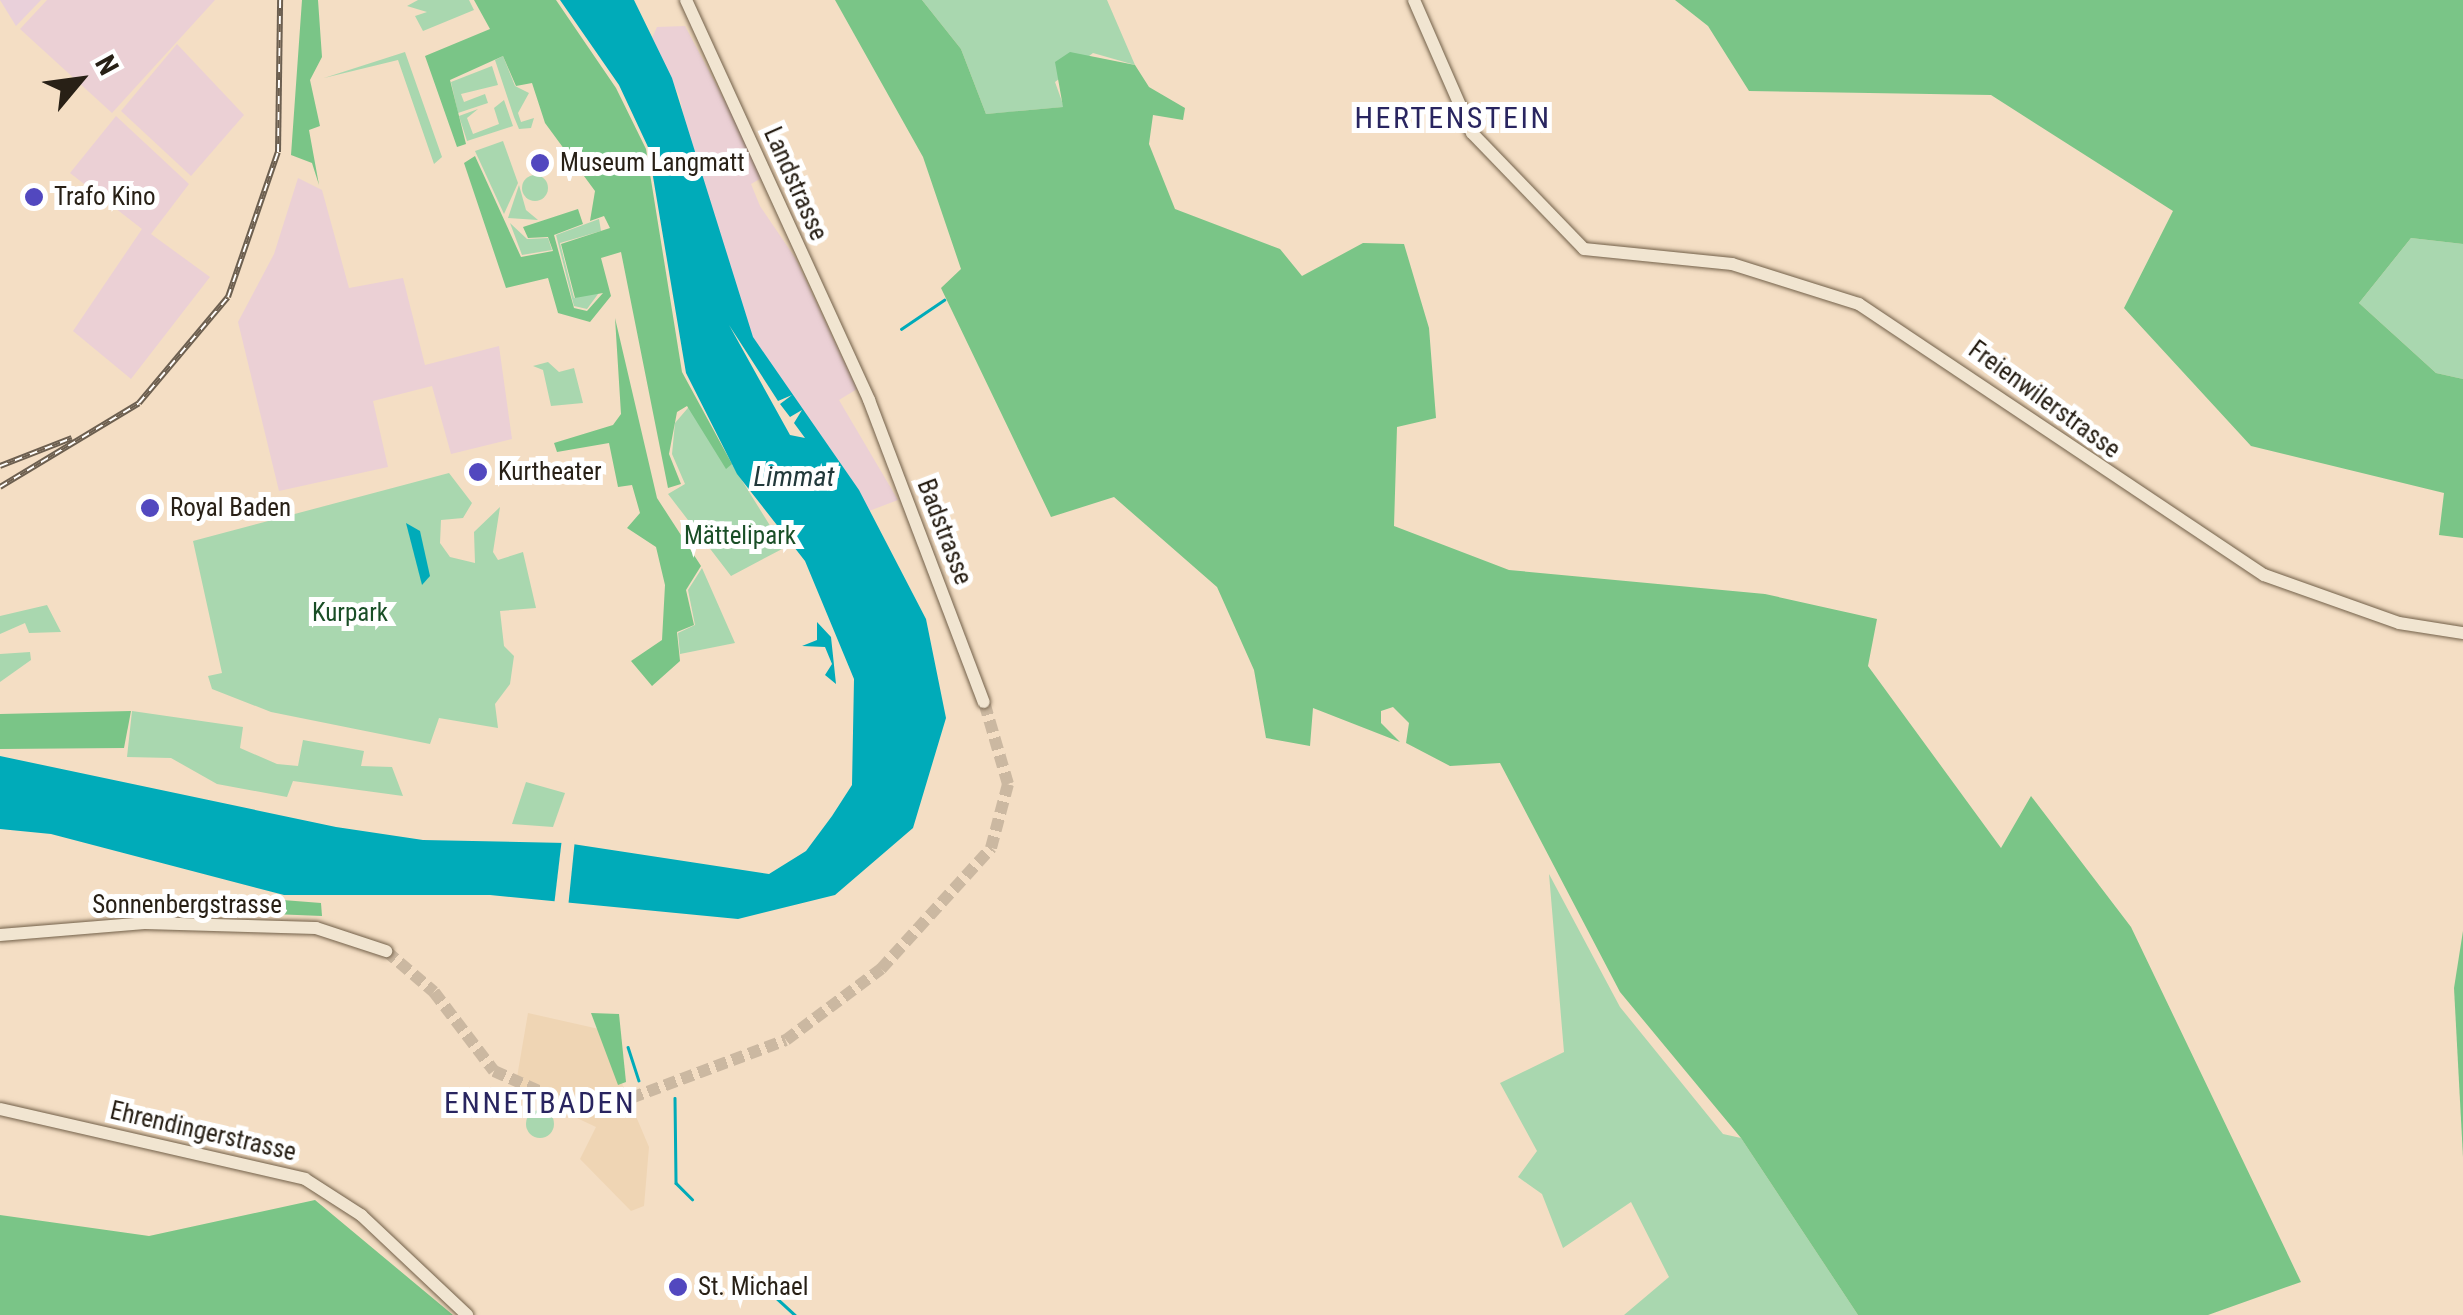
<!DOCTYPE html>
<meta charset="utf-8">
<style>
body{margin:0}
#map{position:relative;width:2463px;height:1315px;overflow:hidden;background:#f4dec4;font-family:"Roboto Condensed",sans-serif}
div>[style]{position:absolute}
.commercial>*{inset:0;background:#ebd0d5}
.industrial>*{inset:0;background:#e9d0da}
.built>*{inset:0;background:#efd5b4}
.green>*{inset:0;background:#a9d7af}
.round{border-radius:50%}
.forest>*{inset:0;background:#7ac587}
.water>*{inset:0;background:#00abb9}
.pier>*{inset:0;background:#f4dec4}
.stream>*{height:2.5px;margin:-1.25px;padding:0 1.25px;transform-origin:1.25px;border-radius:1.25px;background:#00abb9}
.secondary-tunnel>*{height:12px;margin-top:-6px;transform-origin:0;background:repeating-linear-gradient(90deg,#cbb8a1 0 12px,transparent 0 18px)}
.roads{filter:drop-shadow(0 0 2px #726049) drop-shadow(0 0 2px #726049)}
.secondary>*{height:12px;margin:-6px;padding:0 6px;transform-origin:6px;border-radius:6px;background:#f1e5d1}
.rail>*{height:6px;margin-top:-3px;transform-origin:0;background:repeating-linear-gradient(90deg,#fff 0 8px,#6c5f50 0 16px);box-sizing:border-box;border-block:2px solid #6c5f50}
.dots>*{width:28px;height:28px;translate:-50% -50%;box-sizing:border-box;border:5px solid #fff;border-radius:50%}
span{translate:-50% -50%;white-space:nowrap;text-align:center;line-height:1.15;-webkit-text-stroke:10px #fff;paint-order:stroke}
.poi-label{font-size:25px;color:#282016}
.left{translate:0 -50%;text-align:left}
.street-label{font-size:25px;color:#282016}
.park-label{font-size:25px;color:#194e26}
.water-label{font-size:28px;color:#22393b;font-style:italic}
.quarter-label{font-size:30px;color:#292560;letter-spacing:2.5px}
.north{position:absolute;left:30px;top:30px;width:100px;height:100px;-webkit-text-stroke:8px #fff;paint-order:stroke;rotate:61deg;font-size:28px;font-weight:700;line-height:40px;text-align:center;color:#282016}
.north::after{content:'';display:block;margin:auto;width:35px;height:45px;background:#282016;clip-path:polygon(50% 0,100% 100%,50% 72%,0 100%)}
</style>
<div id="map">
<div class="commercial">
<i style="clip-path:polygon(47px 0,215px 0,112px 113px,20px 29px)"></i>
<i style="clip-path:polygon(685px 26px,765px 176px,751px 184px,760px 206px,796px 259px,857px 389px,839px 400px,898px 500px,869px 511px,742px 369px,679px 95px,651px 40px,657px 27px)"></i>
<i style="clip-path:polygon(177px 44px,244px 115px,191px 176px,121px 111px)"></i>
<i style="clip-path:polygon(116px 116px,189px 184px,151px 234px,210px 277px,131px 379px,73px 331px,142px 229px,70px 173px)"></i>
<i style="clip-path:polygon(298px 178px,322px 190px,349px 288px,403px 278px,425px 365px,499px 346px,512px 439px,451px 454px,432px 386px,373px 401px,388px 467px,279px 491px,238px 322px,274px 254px)"></i>
</div>
<div class="industrial">
<i style="clip-path:polygon(0 0,41px 0,16px 26px)"></i>
</div>
<div class="built">
<i style="clip-path:polygon(528px 1013px,599px 1029px,649px 1147px,644px 1206px,631px 1211px,580px 1159px,596px 1127px,515px 1089px)"></i>
</div>
<div class="green">
<i style="clip-path:polygon(418px 0,469px 0,474px 10px,423px 31px,415px 16px,427px 12px,407px 6px)"></i>
<i style="clip-path:polygon(922px 0,1107px 0,1135px 65px,1093px 53px,1055px 82px,1064px 107px,986px 114px,961px 49px)"></i>
<i style="clip-path:polygon(405px 52px,442px 157px,434px 164px,398px 60px,324px 78px)"></i>
<i style="clip-path:polygon(503px 56px,515px 86px,529px 93px,518px 113px,521px 122px,534px 118px,531px 128px,519px 129px,514px 117px,495px 60px)"></i>
<i style="clip-path:polygon(492px 66px,498px 85px,461px 94px,464px 102px,485px 94px,488px 103px,458px 113px,451px 82px)"></i>
<i style="clip-path:polygon(504px 100px,513px 126px,467px 141px,459px 116px,478px 109px,467px 118px,473px 134px,499px 124px,494px 108px)"></i>
<i style="clip-path:polygon(503px 141px,518px 183px,504px 214px,475px 151px)"></i>
<i class="round" style="left:522px;top:175px;width:26px;height:26px"></i>
<i style="clip-path:polygon(519px 185px,526px 210px,538px 220px,508px 218px)"></i>
<i style="clip-path:polygon(599px 219px,601px 231px,560px 243px,574px 298px,601px 290px,587px 309px,574px 306px,556px 235px)"></i>
<i style="clip-path:polygon(510px 223px,527px 239px,548px 238px,552px 250px,522px 255px)"></i>
<i style="clip-path:polygon(2411px 238px,2463px 244px,2463px 379px,2436px 373px,2359px 303px)"></i>
<i style="clip-path:polygon(548px 362px,559px 372px,574px 368px,583px 403px,551px 406px,543px 370px,533px 366px)"></i>
<i style="clip-path:polygon(693px 402px,784px 548px,731px 576px,668px 494px,685px 484px,672px 454px,675px 423px)"></i>
<i style="clip-path:polygon(449px 473px,472px 503px,463px 518px,441px 520px,440px 543px,450px 557px,475px 563px,474px 532px,500px 507px,493px 552px,498px 560px,523px 552px,536px 608px,500px 611px,504px 646px,514px 656px,510px 684px,495px 704px,498px 728px,439px 718px,430px 744px,271px 712px,212px 689px,208px 676px,222px 673px,193px 541px)"></i>
<i style="clip-path:polygon(702px 568px,735px 643px,680px 654px,678px 633px,695px 625px,688px 590px)"></i>
<i style="clip-path:polygon(47px 605px,61px 632px,29px 633px,25px 623px,0 634px,0 616px)"></i>
<i style="clip-path:polygon(30px 652px,31px 660px,0 682px,0 654px)"></i>
<i style="clip-path:polygon(132px 711px,243px 727px,240px 748px,277px 764px,298px 766px,303px 740px,364px 751px,361px 766px,392px 767px,403px 796px,293px 781px,287px 797px,217px 784px,171px 758px,127px 757px)"></i>
<i style="clip-path:polygon(526px 782px,565px 793px,553px 827px,512px 824px)"></i>
<i style="clip-path:polygon(1549px 874px,1620px 1007px,1723px 1134px,1741px 1138px,1858px 1315px,1624px 1315px,1669px 1277px,1631px 1202px,1563px 1248px,1542px 1194px,1518px 1177px,1537px 1151px,1500px 1083px,1564px 1052px)"></i>
<i class="round" style="left:526px;top:1110px;width:28px;height:28px"></i>
</div>
<div class="forest">
<i style="clip-path:polygon(302px 0,318px 0,322px 57px,310px 80px,320px 126px,309px 130px,319px 185px,312px 163px,291px 155px)"></i>
<i style="clip-path:polygon(474px 0,556px 0,616px 88px,646px 149px,682px 372px,732px 464px,726px 469px,687px 406px,677px 412px,669px 454px,681px 484px,668px 488px,621px 252px,601px 258px,611px 296px,590px 322px,558px 313px,548px 278px,506px 288px,464px 163px,475px 156px,521px 257px,553px 251px,548px 237px,528px 238px,523px 227px,578px 209px,583px 224px,554px 235px,574px 308px,587px 311px,603px 293px,575px 298px,561px 244px,610px 228px,604px 216px,590px 221px,595px 191px,545px 123px,532px 83px,516px 86px,503px 56px,450px 80px,466px 144px,457px 147px,425px 56px,490px 29px)"></i>
<i style="clip-path:polygon(835px 0,922px 0,961px 49px,986px 114px,1063px 107px,1055px 62px,1070px 52px,1135px 65px,1149px 87px,1185px 108px,1183px 120px,1153px 115px,1149px 144px,1175px 209px,1280px 249px,1302px 276px,1363px 243px,1404px 244px,1429px 328px,1436px 418px,1397px 427px,1394px 526px,1509px 570px,1765px 594px,1877px 619px,1868px 666px,2001px 848px,2031px 796px,2131px 927px,2301px 1282px,2208px 1315px,1858px 1315px,1741px 1138px,1620px 992px,1500px 763px,1450px 766px,1406px 743px,1409px 723px,1393px 707px,1381px 711px,1381px 723px,1400px 742px,1313px 708px,1310px 746px,1266px 738px,1254px 670px,1217px 587px,1114px 497px,1051px 517px,941px 288px,961px 269px,923px 157px)"></i>
<i style="clip-path:polygon(1675px 0,2463px 0,2463px 244px,2411px 238px,2359px 303px,2436px 373px,2463px 379px,2463px 538px,2439px 535px,2444px 493px,2251px 446px,2124px 308px,2173px 211px,1991px 95px,1749px 91px,1708px 26px)"></i>
<i style="clip-path:polygon(615px 318px,657px 498px,701px 566px,686px 590px,694px 625px,677px 632px,680px 661px,652px 686px,631px 661px,662px 640px,665px 585px,656px 547px,627px 528px,640px 513px,632px 485px,618px 487px,609px 443px,557px 452px,554px 443px,613px 425px,621px 414px)"></i>
<i style="clip-path:polygon(131px 711px,124px 748px,0 749px,0 714px)"></i>
<i style="clip-path:polygon(245px 897px,321px 903px,322px 916px,247px 913px)"></i>
<i style="clip-path:polygon(2463px 931px,2463px 1157px,2454px 988px)"></i>
<i style="clip-path:polygon(591px 1013px,619px 1014px,626px 1082px,618px 1085px)"></i>
<i style="clip-path:polygon(315px 1200px,453px 1315px,0 1315px,0 1215px,149px 1236px)"></i>
</div>
<div class="water">
<i style="clip-path:polygon(560px 0,634px 0,672px 78px,753px 337px,859px 490px,926px 619px,946px 718px,913px 828px,835px 895px,738px 919px,490px 895px,284px 895px,51px 834px,0 829px,0 756px,336px 827px,423px 840px,566px 843px,769px 874px,806px 851px,832px 816px,852px 785px,854px 679px,805px 561px,737px 474px,686px 373px,648px 147px,619px 85px)"></i>
<i style="clip-path:polygon(406px 523px,420px 531px,430px 576px,422px 585px)"></i>
<i style="clip-path:polygon(817px 622px,831px 637px,836px 684px,825px 675px,832px 664px,825px 647px,802px 646px,817px 640px)"></i>
</div>
<div class="pier">
<i style="clip-path:polygon(729px 325px,778px 401px,792px 395px,780px 404px,790px 417px,802px 410px,794px 423px,805px 438px,790px 435px)"></i>
<i style="clip-path:polygon(562px 838px,575px 839px,568px 908px,554px 906px)"></i>
</div>
<div class="stream">
<i style="left:901px;top:329px;width:52px;rotate:-34deg"></i>
<i style="left:628px;top:1047px;width:35px;rotate:72deg"></i>
<i style="left:675px;top:1098px;width:85px;rotate:89.3deg"></i>
<i style="left:676px;top:1183px;width:23px;rotate:45deg"></i>
<i style="left:756px;top:1279px;width:53px;rotate:42.7deg"></i>
</div>
<div class="secondary-tunnel">
<i style="left:386px;top:951px;width:63px;rotate:40.5deg"></i>
<i style="left:434px;top:992px;width:99px;rotate:52.8deg"></i>
<i style="left:494px;top:1071px;width:71px;rotate:24deg"></i>
<i style="left:559px;top:1100px;width:72px;rotate:-1.6deg"></i>
<i style="left:631px;top:1098px;width:165px;rotate:-20.5deg"></i>
<i style="left:786px;top:1040px;width:119px;rotate:-36.8deg"></i>
<i style="left:881px;top:969px;width:164px;rotate:-47.7deg"></i>
<i style="left:991px;top:848px;width:66px;rotate:-75.1deg"></i>
<i style="left:1008px;top:784px;width:85px;rotate:-106.3deg"></i>
</div>
<div class="roads">
<div class="secondary">
<i style="left:686px;top:0;width:440px;rotate:65.4deg"></i>
<i style="left:869px;top:400px;width:323px;rotate:69.2deg"></i>
<i style="left:1414px;top:0;width:145px;rotate:66.4deg"></i>
<i style="left:1472px;top:133px;width:161px;rotate:46deg"></i>
<i style="left:1584px;top:249px;width:149px;rotate:5.8deg"></i>
<i style="left:1732px;top:264px;width:133px;rotate:17.5deg"></i>
<i style="left:1859px;top:304px;width:487px;rotate:33.8deg"></i>
<i style="left:2264px;top:575px;width:143px;rotate:19.6deg"></i>
<i style="left:2399px;top:623px;width:65px;rotate:8.9deg"></i>
<i style="left:0;top:935px;width:145px;rotate:-4.7deg"></i>
<i style="left:145px;top:923px;width:171px;rotate:1.7deg"></i>
<i style="left:316px;top:928px;width:74px;rotate:18.2deg"></i>
<i style="left:0;top:1109px;width:313px;rotate:12.9deg"></i>
<i style="left:305px;top:1179px;width:67px;rotate:32.7deg"></i>
<i style="left:361px;top:1215px;width:146px;rotate:43.3deg"></i>
</div>
</div>
<div class="rail">
<i style="left:0;top:466px;width:77px;rotate:-21.3deg"></i>
<i style="left:0;top:487px;width:162px;rotate:-31.1deg"></i>
<i style="left:139px;top:403px;width:138px;rotate:-50deg"></i>
<i style="left:228px;top:297px;width:153px;rotate:-71deg"></i>
<i style="left:278px;top:152px;width:152px;rotate:-89.2deg"></i>
</div>
<div class="dots">
<i style="left:540px;top:163px;background:#5248bf"></i>
<i style="left:34px;top:197px;background:#5248bf"></i>
<i style="left:478px;top:472px;background:#5248bf"></i>
<i style="left:150px;top:508px;background:#5248bf"></i>
<i style="left:678px;top:1287px;background:#5248bf"></i>
</div>
<div class="poi-label">
<span class="left" style="left:560px;top:163px">Museum Langmatt</span>
<span class="left" style="left:54px;top:197px">Trafo Kino</span>
<span class="left" style="left:498px;top:472px">Kurtheater</span>
<span class="left" style="left:170px;top:508px">Royal Baden</span>
<span class="left" style="left:698px;top:1287px">St. Michael</span>
</div>
<div class="street-label">
<span style="left:795px;top:184px;rotate:66deg">Landstrasse</span>
<span style="left:2044px;top:400px;rotate:36deg">Freienwilerstrasse</span>
<span style="left:944px;top:532px;rotate:69deg">Badstrasse</span>
<span style="left:187px;top:905px">Sonnenbergstrasse</span>
<span style="left:203px;top:1132px;rotate:13deg">Ehrendingerstrasse</span>
</div>
<div class="park-label">
<span style="left:740px;top:536px">Mättelipark</span>
<span style="left:350px;top:613px">Kurpark</span>
</div>
<div class="water-label">
<span style="left:794px;top:477px">Limmat</span>
</div>
<div class="quarter-label">
<span style="left:1453px;top:118px">HERTENSTEIN</span>
<span style="left:540px;top:1103px">ENNETBADEN</span>
</div>
<div class="north">N</div>
</div>
